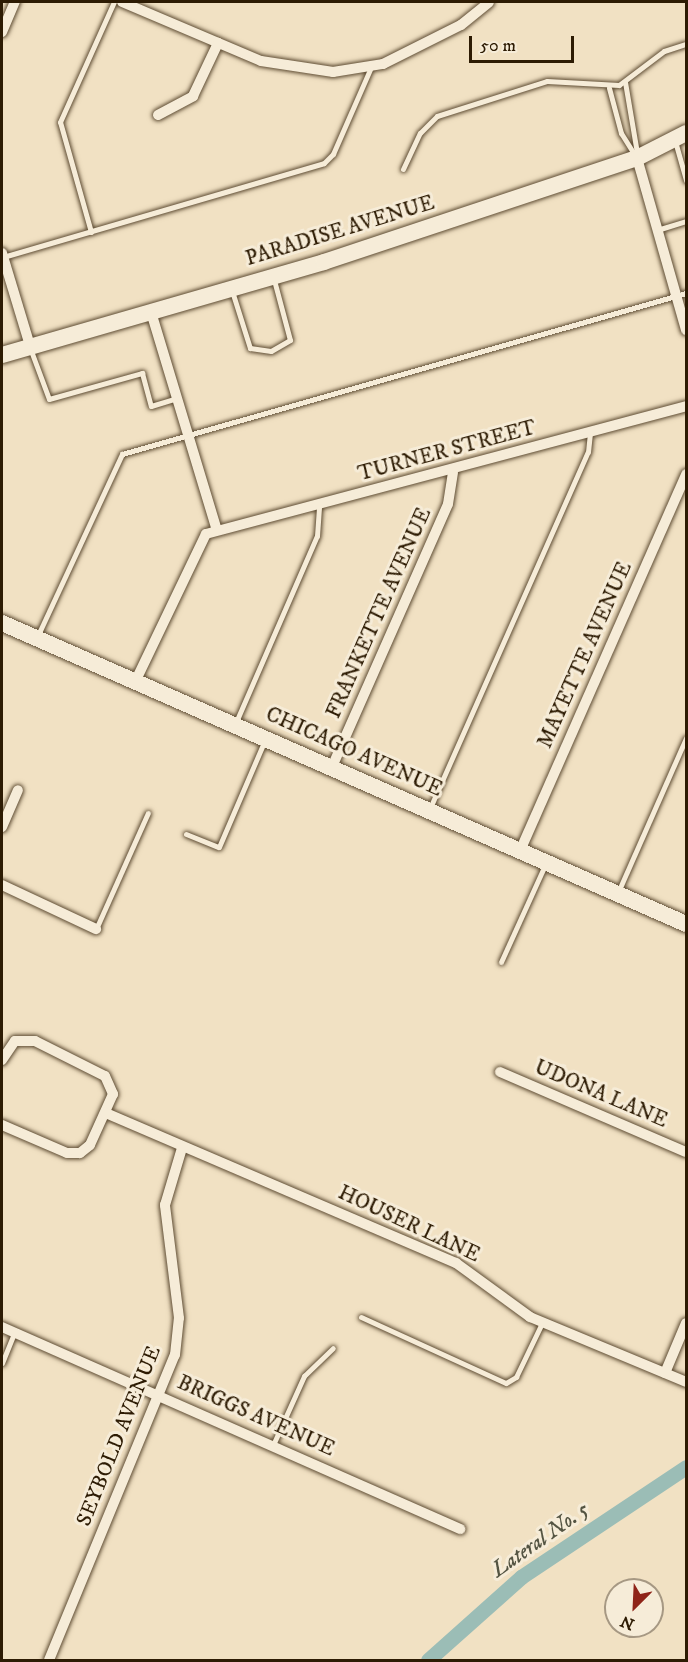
<!DOCTYPE html>
<style>
body{margin:0}
#map{position:relative;width:688px;height:1662px;overflow:hidden;background:#f1e1c3;font-family:"IM FELL DW Pica",serif}
div>[style]{position:absolute}
.canal>*{height:15px;margin:-7.5px;padding:0 7.5px;transform-origin:7.5px;border-radius:7.5px;background:#9bbdb6}
.roads{filter:drop-shadow(0 0 2px #5e4c33) drop-shadow(0 0 2px #5e4c33)}
.lane>*{height:5px;margin:-2.5px;padding:0 2.5px;transform-origin:2.5px;border-radius:2.5px;background:#f6ecd8}
.street>*{height:10px;margin:-5px;padding:0 5px;transform-origin:5px;border-radius:5px;background:#f6ecd8}
.secondary>*{height:16px;margin:-8px;padding:0 8px;transform-origin:8px;border-radius:8px;background:#f6ecd8}
span{translate:-50% -50%;white-space:nowrap;text-align:center;line-height:1.15;-webkit-text-stroke:6px #f6ecd8;paint-order:stroke}
.street-label{font-size:21px;color:#2d1b03}
.water-label{font-size:22px;color:#545442;font-style:italic}
.frame{position:absolute;inset:0;border:3px solid #2d1b03;pointer-events:none}
.north{position:absolute;left:604px;top:1578px;width:60px;height:60px;box-sizing:border-box;background:#f6ecd8;border:2px solid #a69883;border-radius:50%;rotate:204deg;font-size:16px;font-weight:700;line-height:24px;text-align:center;color:#2d1b03}
.north::after{content:'';display:block;margin:auto;width:21px;height:27px;background:#8f2418;clip-path:polygon(50% 0,100% 100%,50% 72%,0 100%)}
.scale{position:absolute;left:469px;top:36px;width:105px;height:27px;box-sizing:border-box;border:3px solid #2d1b03;border-top:0;padding-left:8px;font-size:18px;line-height:21px;white-space:nowrap;color:#2d1b03;-webkit-text-stroke:4px #f6ecd8;paint-order:stroke}
</style>
<div id="map">
<div class="canal">
<i style="left:428px;top:1660px;width:125px;rotate:-41.7deg"></i>
<i style="left:521px;top:1577px;width:198px;rotate:-33.7deg"></i>
</div>
<div class="roads">
<div class="lane">
<i style="left:625px;top:82px;width:72px;rotate:80.4deg"></i>
<i style="left:609px;top:88px;width:47px;rotate:75.1deg"></i>
<i style="left:621px;top:133px;width:26px;rotate:58deg"></i>
<i style="left:675px;top:141px;width:41px;rotate:74.2deg"></i>
<i style="left:403px;top:169px;width:40px;rotate:-65deg"></i>
<i style="left:420px;top:133px;width:24px;rotate:-45deg"></i>
<i style="left:437px;top:116px;width:115px;rotate:-17.7deg"></i>
<i style="left:547px;top:81px;width:72px;rotate:3.2deg"></i>
<i style="left:619px;top:85px;width:56px;rotate:-37.1deg"></i>
<i style="left:664px;top:51px;width:23px;rotate:-18deg"></i>
<i style="left:657px;top:230px;width:30px;rotate:-17deg"></i>
<i style="left:91px;top:232px;width:114px;rotate:-105.7deg"></i>
<i style="left:60px;top:122px;width:132px;rotate:-65.8deg"></i>
<i style="left:3px;top:257px;width:334px;rotate:-16.3deg"></i>
<i style="left:324px;top:163px;width:13px;rotate:-45deg"></i>
<i style="left:333px;top:154px;width:95px;rotate:-66.4deg"></i>
<i style="left:232px;top:291px;width:60px;rotate:72.5deg"></i>
<i style="left:250px;top:348px;width:21px;rotate:8deg"></i>
<i style="left:271px;top:351px;width:22px;rotate:-30deg"></i>
<i style="left:290px;top:340px;width:62px;rotate:-104.9deg"></i>
<i style="left:30px;top:348px;width:54px;rotate:69.6deg"></i>
<i style="left:49px;top:399px;width:97px;rotate:-15.6deg"></i>
<i style="left:142px;top:373px;width:34px;rotate:75deg"></i>
<i style="left:151px;top:406px;width:27px;rotate:-17deg"></i>
<i style="left:38px;top:635px;width:200px;rotate:-65.1deg"></i>
<i style="left:122px;top:454px;width:587px;rotate:-15.93deg"></i>
<i style="left:236px;top:722px;width:203px;rotate:-66.5deg"></i>
<i style="left:317px;top:536px;width:31px;rotate:-86deg"></i>
<i style="left:430px;top:808px;width:389px;rotate:-66.1deg"></i>
<i style="left:588px;top:452px;width:20px;rotate:-84deg"></i>
<i style="left:186px;top:834px;width:35px;rotate:22deg"></i>
<i style="left:219px;top:847px;width:114px;rotate:-66.8deg"></i>
<i style="left:619px;top:890px;width:166px;rotate:-66.2deg"></i>
<i style="left:96px;top:929px;width:127px;rotate:-65.9deg"></i>
<i style="left:501px;top:962px;width:107px;rotate:-65.6deg"></i>
<i style="left:361px;top:1317px;width:159px;rotate:24.5deg"></i>
<i style="left:506px;top:1383px;width:12px;rotate:-31deg"></i>
<i style="left:516px;top:1377px;width:60px;rotate:-64.3deg"></i>
<i style="left:2px;top:1363px;width:32px;rotate:-68deg"></i>
<i style="left:273px;top:1445px;width:76px;rotate:-65.8deg"></i>
<i style="left:304px;top:1376px;width:40px;rotate:-44deg"></i>
</div>
<div class="street">
<i style="left:122px;top:2px;width:151px;rotate:23deg"></i>
<i style="left:261px;top:61px;width:73px;rotate:8.7deg"></i>
<i style="left:333px;top:72px;width:51px;rotate:-9.1deg"></i>
<i style="left:383px;top:64px;width:87px;rotate:-26.6deg"></i>
<i style="left:461px;top:25px;width:36px;rotate:-39deg"></i>
<i style="left:2px;top:32px;width:33px;rotate:-67deg"></i>
<i style="left:158px;top:115px;width:40px;rotate:-28deg"></i>
<i style="left:193px;top:96px;width:59px;rotate:-64.7deg"></i>
<i style="left:637px;top:158px;width:179px;rotate:74.1deg"></i>
<i style="left:2px;top:253px;width:97px;rotate:73.2deg"></i>
<i style="left:151px;top:312px;width:228px;rotate:73.2deg"></i>
<i style="left:136px;top:680px;width:162px;rotate:-64.4deg"></i>
<i style="left:206px;top:534px;width:497px;rotate:-14.9deg"></i>
<i style="left:332px;top:767px;width:287px;rotate:-66.2deg"></i>
<i style="left:448px;top:504px;width:32px;rotate:-81deg"></i>
<i style="left:2px;top:827px;width:40px;rotate:-66.6deg"></i>
<i style="left:520px;top:851px;width:412px;rotate:-66.2deg"></i>
<i style="left:2px;top:885px;width:104px;rotate:25.1deg"></i>
<i style="left:2px;top:1060px;width:23px;rotate:-56deg"></i>
<i style="left:15px;top:1041px;width:20px"></i>
<i style="left:35px;top:1041px;width:78px;rotate:26.6deg"></i>
<i style="left:105px;top:1076px;width:20px;rotate:66deg"></i>
<i style="left:113px;top:1094px;width:56px;rotate:114.3deg"></i>
<i style="left:90px;top:1145px;width:13px;rotate:141deg"></i>
<i style="left:80px;top:1153px;width:13px;rotate:180deg"></i>
<i style="left:67px;top:1153px;width:71px;rotate:-156.7deg"></i>
<i style="left:500px;top:1072px;width:202px;rotate:23.3deg"></i>
<i style="left:106px;top:1113px;width:381px;rotate:23.2deg"></i>
<i style="left:456px;top:1263px;width:92px;rotate:36.1deg"></i>
<i style="left:530px;top:1317px;width:169px;rotate:22.6deg"></i>
<i style="left:2px;top:1327px;width:501px;rotate:23.8deg"></i>
<i style="left:665px;top:1373px;width:54px;rotate:-67.2deg"></i>
<i style="left:49px;top:1660px;width:330px;rotate:-67.6deg"></i>
<i style="left:175px;top:1355px;width:37px;rotate:-84deg"></i>
<i style="left:179px;top:1318px;width:114px;rotate:-97.1deg"></i>
<i style="left:165px;top:1205px;width:59px;rotate:-73.4deg"></i>
</div>
<div class="secondary">
<i style="left:2px;top:355px;width:335px;rotate:-16.1deg"></i>
<i style="left:324px;top:262px;width:330px;rotate:-18.4deg"></i>
<i style="left:637px;top:158px;width:55px;rotate:-27deg"></i>
<i style="left:2px;top:623px;width:747px;rotate:23.75deg"></i>
</div>
</div>
<div class="street-label">
<span style="left:340px;top:231px;rotate:-17deg">PARADISE AVENUE</span>
<span style="left:447px;top:451px;rotate:-15deg">TURNER STREET</span>
<span style="left:379px;top:613px;rotate:-66deg">FRANKETTE AVENUE</span>
<span style="left:585px;top:655px;rotate:-66deg">MAYETTE AVENUE</span>
<span style="left:354px;top:752px;rotate:24deg">CHICAGO AVENUE</span>
<span style="left:601px;top:1094px;rotate:23deg">UDONA LANE</span>
<span style="left:409px;top:1224px;rotate:25deg">HOUSER LANE</span>
<span style="left:256px;top:1416px;rotate:24deg">BRIGGS AVENUE</span>
<span style="left:119px;top:1436px;rotate:-68deg">SEYBOLD AVENUE</span>
</div>
<div class="water-label">
<span style="left:540px;top:1540px;rotate:-35deg">Lateral No. 5</span>
</div>
<div class="frame"></div>
<div class="north">N</div>
<div class="scale">50 m</div>
</div>
